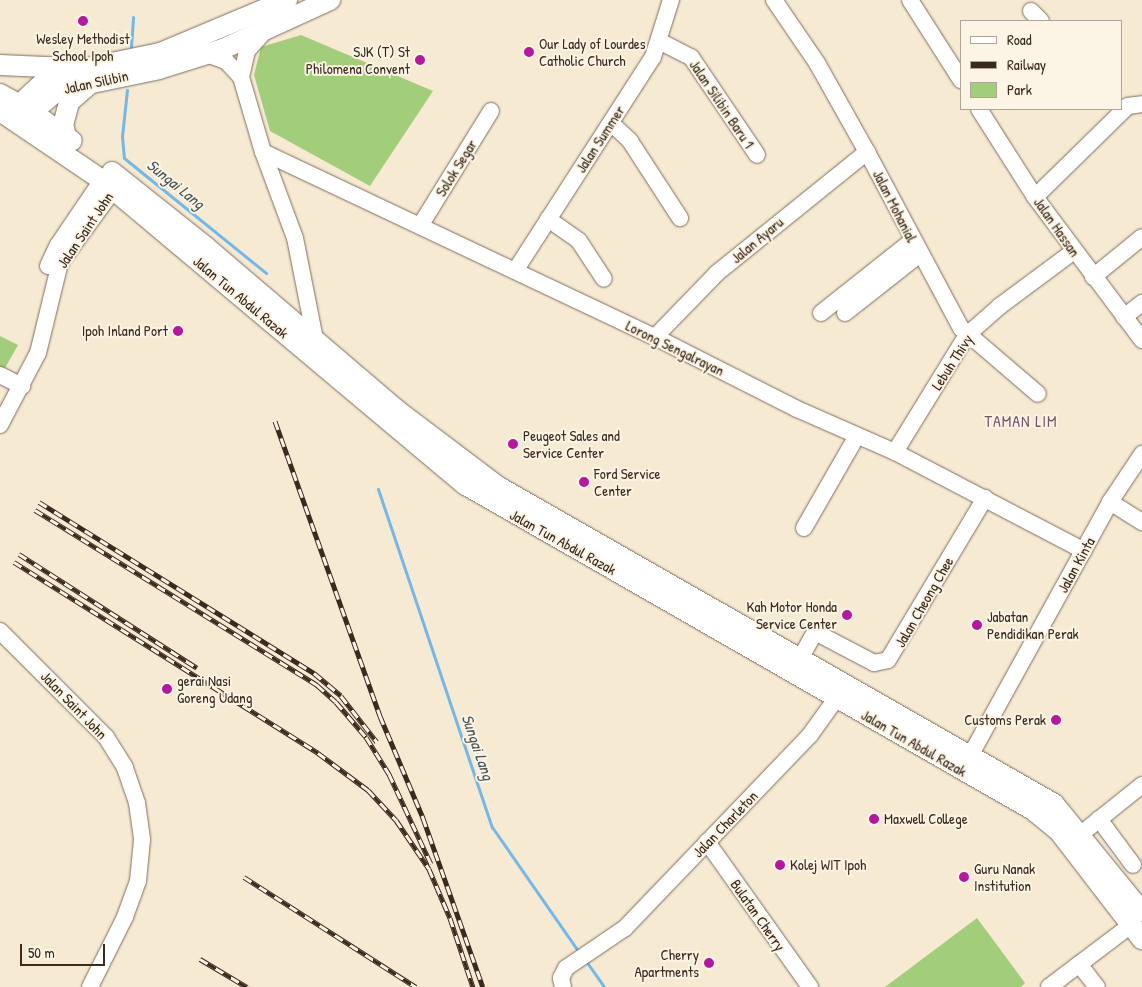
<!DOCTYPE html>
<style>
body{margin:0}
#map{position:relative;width:1142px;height:987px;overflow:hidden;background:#f7ead3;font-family:"Patrick Hand",sans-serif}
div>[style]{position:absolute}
.green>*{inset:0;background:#a2cd7a}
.stream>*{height:3px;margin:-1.5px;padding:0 1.5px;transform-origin:1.5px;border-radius:1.5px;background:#72b8e9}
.roads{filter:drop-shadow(0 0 1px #7d6d5d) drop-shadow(0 0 1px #7d6d5d)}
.minor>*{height:16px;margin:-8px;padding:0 8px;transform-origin:8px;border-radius:8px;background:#fff}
.major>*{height:20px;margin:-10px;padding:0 10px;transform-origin:10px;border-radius:10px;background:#fff}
.rail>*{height:5px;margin-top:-2.5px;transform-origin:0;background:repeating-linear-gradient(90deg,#fcf5e5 0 9px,#3b2a1e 0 18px);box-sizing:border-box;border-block:1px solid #3b2a1e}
.dots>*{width:14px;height:14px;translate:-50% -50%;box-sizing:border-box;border:2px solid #fcf5e5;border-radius:50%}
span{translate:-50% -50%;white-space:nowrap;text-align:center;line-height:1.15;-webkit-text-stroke:4px #fcf5e5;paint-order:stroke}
.poi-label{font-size:15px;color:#3b2a1e}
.left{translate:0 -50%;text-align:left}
.right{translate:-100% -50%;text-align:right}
.street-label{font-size:15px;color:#3b2a1e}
.water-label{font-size:16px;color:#4c555b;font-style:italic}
.neighbourhood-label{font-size:16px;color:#715867;letter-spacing:1px}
.legend{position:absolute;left:960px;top:20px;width:162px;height:90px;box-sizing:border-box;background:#fcf5e5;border:1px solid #afa495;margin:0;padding:6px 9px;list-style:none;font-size:15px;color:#3b2a1e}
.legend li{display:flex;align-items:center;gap:10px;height:25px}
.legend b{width:25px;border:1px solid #afa495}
.scale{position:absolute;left:20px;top:944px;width:85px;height:22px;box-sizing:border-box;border:2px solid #3b2a1e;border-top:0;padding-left:6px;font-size:15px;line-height:18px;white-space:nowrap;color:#3b2a1e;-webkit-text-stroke:4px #fcf5e5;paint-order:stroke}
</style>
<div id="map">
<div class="green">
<i style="clip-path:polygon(301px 35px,433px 91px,370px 186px,270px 131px,254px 75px,261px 47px)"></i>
<i style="clip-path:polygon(0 336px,18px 345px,0 377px)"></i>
<i style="clip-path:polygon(977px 918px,1025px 983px,1021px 987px,885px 987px)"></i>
</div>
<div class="stream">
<i style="left:131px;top:47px;width:30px;rotate:-86deg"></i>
<i style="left:127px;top:90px;width:46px;rotate:96.2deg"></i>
<i style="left:122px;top:136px;width:22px;rotate:85deg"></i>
<i style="left:124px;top:158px;width:183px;rotate:39deg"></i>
<i style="left:378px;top:489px;width:357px;rotate:71.4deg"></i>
<i style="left:492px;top:827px;width:152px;rotate:55.2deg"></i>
<i style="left:586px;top:961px;width:32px;rotate:55deg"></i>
</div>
<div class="roads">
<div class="minor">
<i style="left:774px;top:0;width:76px;rotate:55.7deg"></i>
<i style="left:817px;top:63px;width:102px;rotate:60.7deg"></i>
<i style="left:867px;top:152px;width:200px;rotate:61.9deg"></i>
<i style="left:961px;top:328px;width:101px;rotate:40.6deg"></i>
<i style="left:910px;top:0;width:95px;rotate:57.5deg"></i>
<i style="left:1031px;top:11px;width:14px;rotate:45deg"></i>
<i style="left:659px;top:41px;width:36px;rotate:27deg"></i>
<i style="left:691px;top:57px;width:118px;rotate:56deg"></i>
<i style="left:206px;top:54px;width:21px;rotate:19deg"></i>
<i style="left:226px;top:61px;width:22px;rotate:47deg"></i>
<i style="left:241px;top:77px;width:78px;rotate:73.7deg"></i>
<i style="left:263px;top:152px;width:92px;rotate:69.6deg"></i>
<i style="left:295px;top:238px;width:103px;rotate:78.8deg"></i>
<i style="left:241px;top:77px;width:27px;rotate:-77deg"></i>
<i style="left:247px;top:51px;width:24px;rotate:-48deg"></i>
<i style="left:979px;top:109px;width:104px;rotate:57.5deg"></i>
<i style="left:1035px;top:197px;width:179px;rotate:53.2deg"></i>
<i style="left:611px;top:123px;width:26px;rotate:43deg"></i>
<i style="left:630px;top:141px;width:92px;rotate:57deg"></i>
<i style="left:263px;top:152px;width:433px;rotate:25.3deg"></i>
<i style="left:655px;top:337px;width:159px;rotate:26.9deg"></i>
<i style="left:797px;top:409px;width:107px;rotate:23.7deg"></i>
<i style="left:895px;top:452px;width:213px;rotate:27.6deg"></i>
<i style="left:1035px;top:197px;width:130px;rotate:-44.4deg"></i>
<i style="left:1128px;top:106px;width:14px;rotate:-8deg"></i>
<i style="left:548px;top:219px;width:38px;rotate:35deg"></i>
<i style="left:579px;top:241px;width:45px;rotate:56.7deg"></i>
<i style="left:420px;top:226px;width:135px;rotate:-58.3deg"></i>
<i style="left:48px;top:266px;width:23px;rotate:-65deg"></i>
<i style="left:58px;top:245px;width:78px;rotate:-55.9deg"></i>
<i style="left:102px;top:180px;width:10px;rotate:-17deg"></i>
<i style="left:515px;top:271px;width:255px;rotate:-57.2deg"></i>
<i style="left:653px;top:57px;width:60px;rotate:-72.5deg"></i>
<i style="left:1093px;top:277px;width:63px;rotate:-39.2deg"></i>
<i style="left:821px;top:313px;width:117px;rotate:-38.4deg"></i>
<i style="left:845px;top:313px;width:95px;rotate:-38.2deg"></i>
<i style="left:1124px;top:317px;width:23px;rotate:-38deg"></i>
<i style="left:655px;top:337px;width:89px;rotate:-45.9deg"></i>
<i style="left:717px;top:273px;width:193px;rotate:-38.9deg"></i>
<i style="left:0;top:375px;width:25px;rotate:27deg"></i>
<i style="left:0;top:425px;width:81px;rotate:-62.2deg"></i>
<i style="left:38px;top:353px;width:93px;rotate:-76.3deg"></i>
<i style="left:60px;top:263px;width:92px;rotate:-53.9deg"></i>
<i style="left:114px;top:189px;width:11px;rotate:-80deg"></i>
<i style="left:895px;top:452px;width:137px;rotate:-58.4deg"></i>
<i style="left:967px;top:335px;width:44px;rotate:-41.3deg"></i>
<i style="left:1000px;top:306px;width:92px;rotate:-36.6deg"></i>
<i style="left:1110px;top:502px;width:38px;rotate:32deg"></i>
<i style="left:804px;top:528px;width:106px;rotate:-60.1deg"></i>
<i style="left:0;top:631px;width:150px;rotate:45deg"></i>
<i style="left:106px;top:737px;width:36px;rotate:58deg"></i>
<i style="left:125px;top:768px;width:37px;rotate:71deg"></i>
<i style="left:137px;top:803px;width:37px;rotate:82deg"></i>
<i style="left:142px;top:840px;width:41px;rotate:95.6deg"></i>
<i style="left:138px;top:881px;width:38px;rotate:110deg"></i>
<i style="left:125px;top:917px;width:78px;rotate:116.6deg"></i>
<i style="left:800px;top:659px;width:31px;rotate:-61deg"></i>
<i style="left:815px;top:632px;width:67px;rotate:27.7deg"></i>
<i style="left:874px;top:663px;width:14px;rotate:-12deg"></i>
<i style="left:888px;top:660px;width:189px;rotate:-59.1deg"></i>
<i style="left:970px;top:756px;width:290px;rotate:-61.1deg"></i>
<i style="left:1110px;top:502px;width:58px;rotate:-56.3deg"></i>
<i style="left:1099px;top:819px;width:57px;rotate:53.5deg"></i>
<i style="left:1081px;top:834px;width:78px;rotate:-38.8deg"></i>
<i style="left:707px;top:842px;width:178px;rotate:54.6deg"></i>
<i style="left:1079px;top:964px;width:29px;rotate:52deg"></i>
<i style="left:563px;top:987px;width:9px;rotate:-103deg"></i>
<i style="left:561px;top:978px;width:11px;rotate:-63deg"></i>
<i style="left:566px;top:968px;width:71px;rotate:-34.1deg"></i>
<i style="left:625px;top:928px;width:267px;rotate:-46.2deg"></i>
<i style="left:810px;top:735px;width:57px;rotate:-54.3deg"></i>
<i style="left:1049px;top:987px;width:103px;rotate:-37.1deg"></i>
</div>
<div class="major">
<i style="left:0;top:65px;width:68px;rotate:2.5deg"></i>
<i style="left:0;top:94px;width:37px;rotate:29deg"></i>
<i style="left:32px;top:112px;width:49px;rotate:35.9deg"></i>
<i style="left:18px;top:106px;width:33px;rotate:-43deg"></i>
<i style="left:42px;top:84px;width:24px;rotate:-28deg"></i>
<i style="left:63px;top:73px;width:99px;rotate:-11.7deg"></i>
<i style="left:160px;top:53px;width:138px;rotate:-22.7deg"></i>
<i style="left:0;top:111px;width:123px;rotate:34.1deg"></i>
<i style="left:102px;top:180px;width:475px;rotate:40deg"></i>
<i style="left:466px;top:485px;width:654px;rotate:29.82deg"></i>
<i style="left:1033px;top:810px;width:32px;rotate:39deg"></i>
<i style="left:1058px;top:830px;width:138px;rotate:52.4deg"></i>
<i style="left:21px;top:117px;width:12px;rotate:-24deg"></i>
<i style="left:32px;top:112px;width:34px;rotate:-40deg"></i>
<i style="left:58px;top:90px;width:103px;rotate:-11.7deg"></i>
<i style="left:159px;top:69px;width:67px;rotate:-17.4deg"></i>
<i style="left:223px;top:49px;width:118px;rotate:-24.6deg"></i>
<i style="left:66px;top:136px;width:11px;rotate:-105deg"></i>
<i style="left:63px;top:125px;width:24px;rotate:-75deg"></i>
<i style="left:69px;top:102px;width:29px;rotate:-41deg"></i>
<i style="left:112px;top:172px;width:120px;rotate:38.6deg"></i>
<i style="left:206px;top:247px;width:253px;rotate:40.5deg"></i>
<i style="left:398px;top:411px;width:124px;rotate:37.1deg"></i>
<i style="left:497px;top:486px;width:641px;rotate:29.72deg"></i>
<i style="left:1054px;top:804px;width:139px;rotate:50.8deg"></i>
</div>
</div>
<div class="rail">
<i style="left:275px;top:421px;width:313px;rotate:70.4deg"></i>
<i style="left:380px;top:716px;width:111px;rotate:67.1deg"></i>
<i style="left:423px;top:818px;width:179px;rotate:70.5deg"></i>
<i style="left:39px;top:502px;width:324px;rotate:31.9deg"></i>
<i style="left:314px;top:673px;width:35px;rotate:40deg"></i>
<i style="left:341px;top:696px;width:58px;rotate:52deg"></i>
<i style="left:35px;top:510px;width:332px;rotate:31.8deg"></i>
<i style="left:317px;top:685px;width:25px;rotate:42deg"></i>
<i style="left:336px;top:702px;width:46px;rotate:49.4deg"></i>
<i style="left:366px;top:737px;width:44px;rotate:58.1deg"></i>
<i style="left:389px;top:774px;width:99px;rotate:65deg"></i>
<i style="left:19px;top:554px;width:211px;rotate:32.6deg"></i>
<i style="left:14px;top:562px;width:359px;rotate:32.1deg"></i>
<i style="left:318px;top:753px;width:62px;rotate:36.5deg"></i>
<i style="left:368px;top:790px;width:41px;rotate:47deg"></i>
<i style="left:396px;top:820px;width:59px;rotate:56deg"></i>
<i style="left:429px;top:869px;width:53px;rotate:66.8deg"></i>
<i style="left:450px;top:918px;width:73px;rotate:71.6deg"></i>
<i style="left:244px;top:877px;width:204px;rotate:32.6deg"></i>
<i style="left:200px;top:959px;width:55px;rotate:30.8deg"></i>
</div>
<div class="dots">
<i style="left:83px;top:21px;background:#b5179e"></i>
<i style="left:529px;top:52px;background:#b5179e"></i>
<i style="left:420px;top:60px;background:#b5179e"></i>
<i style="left:178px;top:331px;background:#b5179e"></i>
<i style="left:513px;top:444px;background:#b5179e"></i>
<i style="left:584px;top:482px;background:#b5179e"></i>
<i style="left:847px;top:615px;background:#b5179e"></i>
<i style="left:977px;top:625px;background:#b5179e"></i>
<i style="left:167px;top:689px;background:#b5179e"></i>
<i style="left:1056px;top:720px;background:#b5179e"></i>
<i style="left:874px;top:819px;background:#b5179e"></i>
<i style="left:780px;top:865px;background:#b5179e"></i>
<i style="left:964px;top:877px;background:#b5179e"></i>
<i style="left:709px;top:963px;background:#b5179e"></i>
</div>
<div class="poi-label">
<span style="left:83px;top:47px">Wesley Methodist<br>School Ipoh</span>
<span class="left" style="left:539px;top:52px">Our Lady of Lourdes<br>Catholic Church</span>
<span class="right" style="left:410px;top:60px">SJK (T) St<br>Philomena Convent</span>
<span class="right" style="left:168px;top:331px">Ipoh Inland Port</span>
<span class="left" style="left:523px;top:444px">Peugeot Sales and<br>Service Center</span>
<span class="left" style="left:594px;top:482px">Ford Service<br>Center</span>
<span class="right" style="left:837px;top:615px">Kah Motor Honda<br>Service Center</span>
<span class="left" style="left:987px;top:625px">Jabatan<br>Pendidikan Perak</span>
<span class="left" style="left:177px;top:689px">gerai Nasi<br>Goreng Udang</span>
<span class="right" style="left:1046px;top:720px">Customs Perak</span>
<span class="left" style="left:884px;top:819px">Maxwell College</span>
<span class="left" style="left:790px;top:865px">Kolej WIT Ipoh</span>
<span class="left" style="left:974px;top:877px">Guru Nanak<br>Institution</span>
<span class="right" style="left:699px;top:963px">Cherry<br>Apartments</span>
</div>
<div class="street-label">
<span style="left:96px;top:82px;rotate:-12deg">Jalan Silibin</span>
<span style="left:722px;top:104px;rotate:56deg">Jalan Silibin Baru 1</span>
<span style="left:600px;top:139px;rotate:-57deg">Jalan Summer</span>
<span style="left:456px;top:168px;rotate:-58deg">Solok Segar</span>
<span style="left:895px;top:206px;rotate:63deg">Jalan Mohanial</span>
<span style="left:1057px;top:227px;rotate:55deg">Jalan Hassan</span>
<span style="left:85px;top:230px;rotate:-56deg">Jalan Saint John</span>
<span style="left:757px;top:240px;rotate:-40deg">Jalan Ayaru</span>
<span style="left:241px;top:297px;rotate:40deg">Jalan Tun Abdul Razak</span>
<span style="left:675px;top:348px;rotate:26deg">Lorong Sengalrayan</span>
<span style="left:952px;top:362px;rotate:-57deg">Lebuh Thivy</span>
<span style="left:563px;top:542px;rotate:29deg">Jalan Tun Abdul Razak</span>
<span style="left:1076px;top:565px;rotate:-61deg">Jalan Kinta</span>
<span style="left:924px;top:602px;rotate:-60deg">Jalan Cheong Chee</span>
<span style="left:74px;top:705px;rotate:46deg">Jalan Saint John</span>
<span style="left:914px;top:743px;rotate:30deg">Jalan Tun Abdul Razak</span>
<span style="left:725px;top:824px;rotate:-46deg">Jalan Charleton</span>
<span style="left:758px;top:915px;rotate:55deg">Bulatan Cherry</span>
</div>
<div class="water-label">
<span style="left:176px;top:184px;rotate:39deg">Sungai Lang</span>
<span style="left:478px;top:747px;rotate:71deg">Sungai Lang</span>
</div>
<div class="neighbourhood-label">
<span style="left:1021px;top:421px">TAMAN LIM</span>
</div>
<ul class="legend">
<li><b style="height:6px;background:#fff"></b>Road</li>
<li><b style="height:6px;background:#3b2a1e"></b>Railway</li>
<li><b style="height:14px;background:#a2cd7a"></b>Park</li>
</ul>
<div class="scale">50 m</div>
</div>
